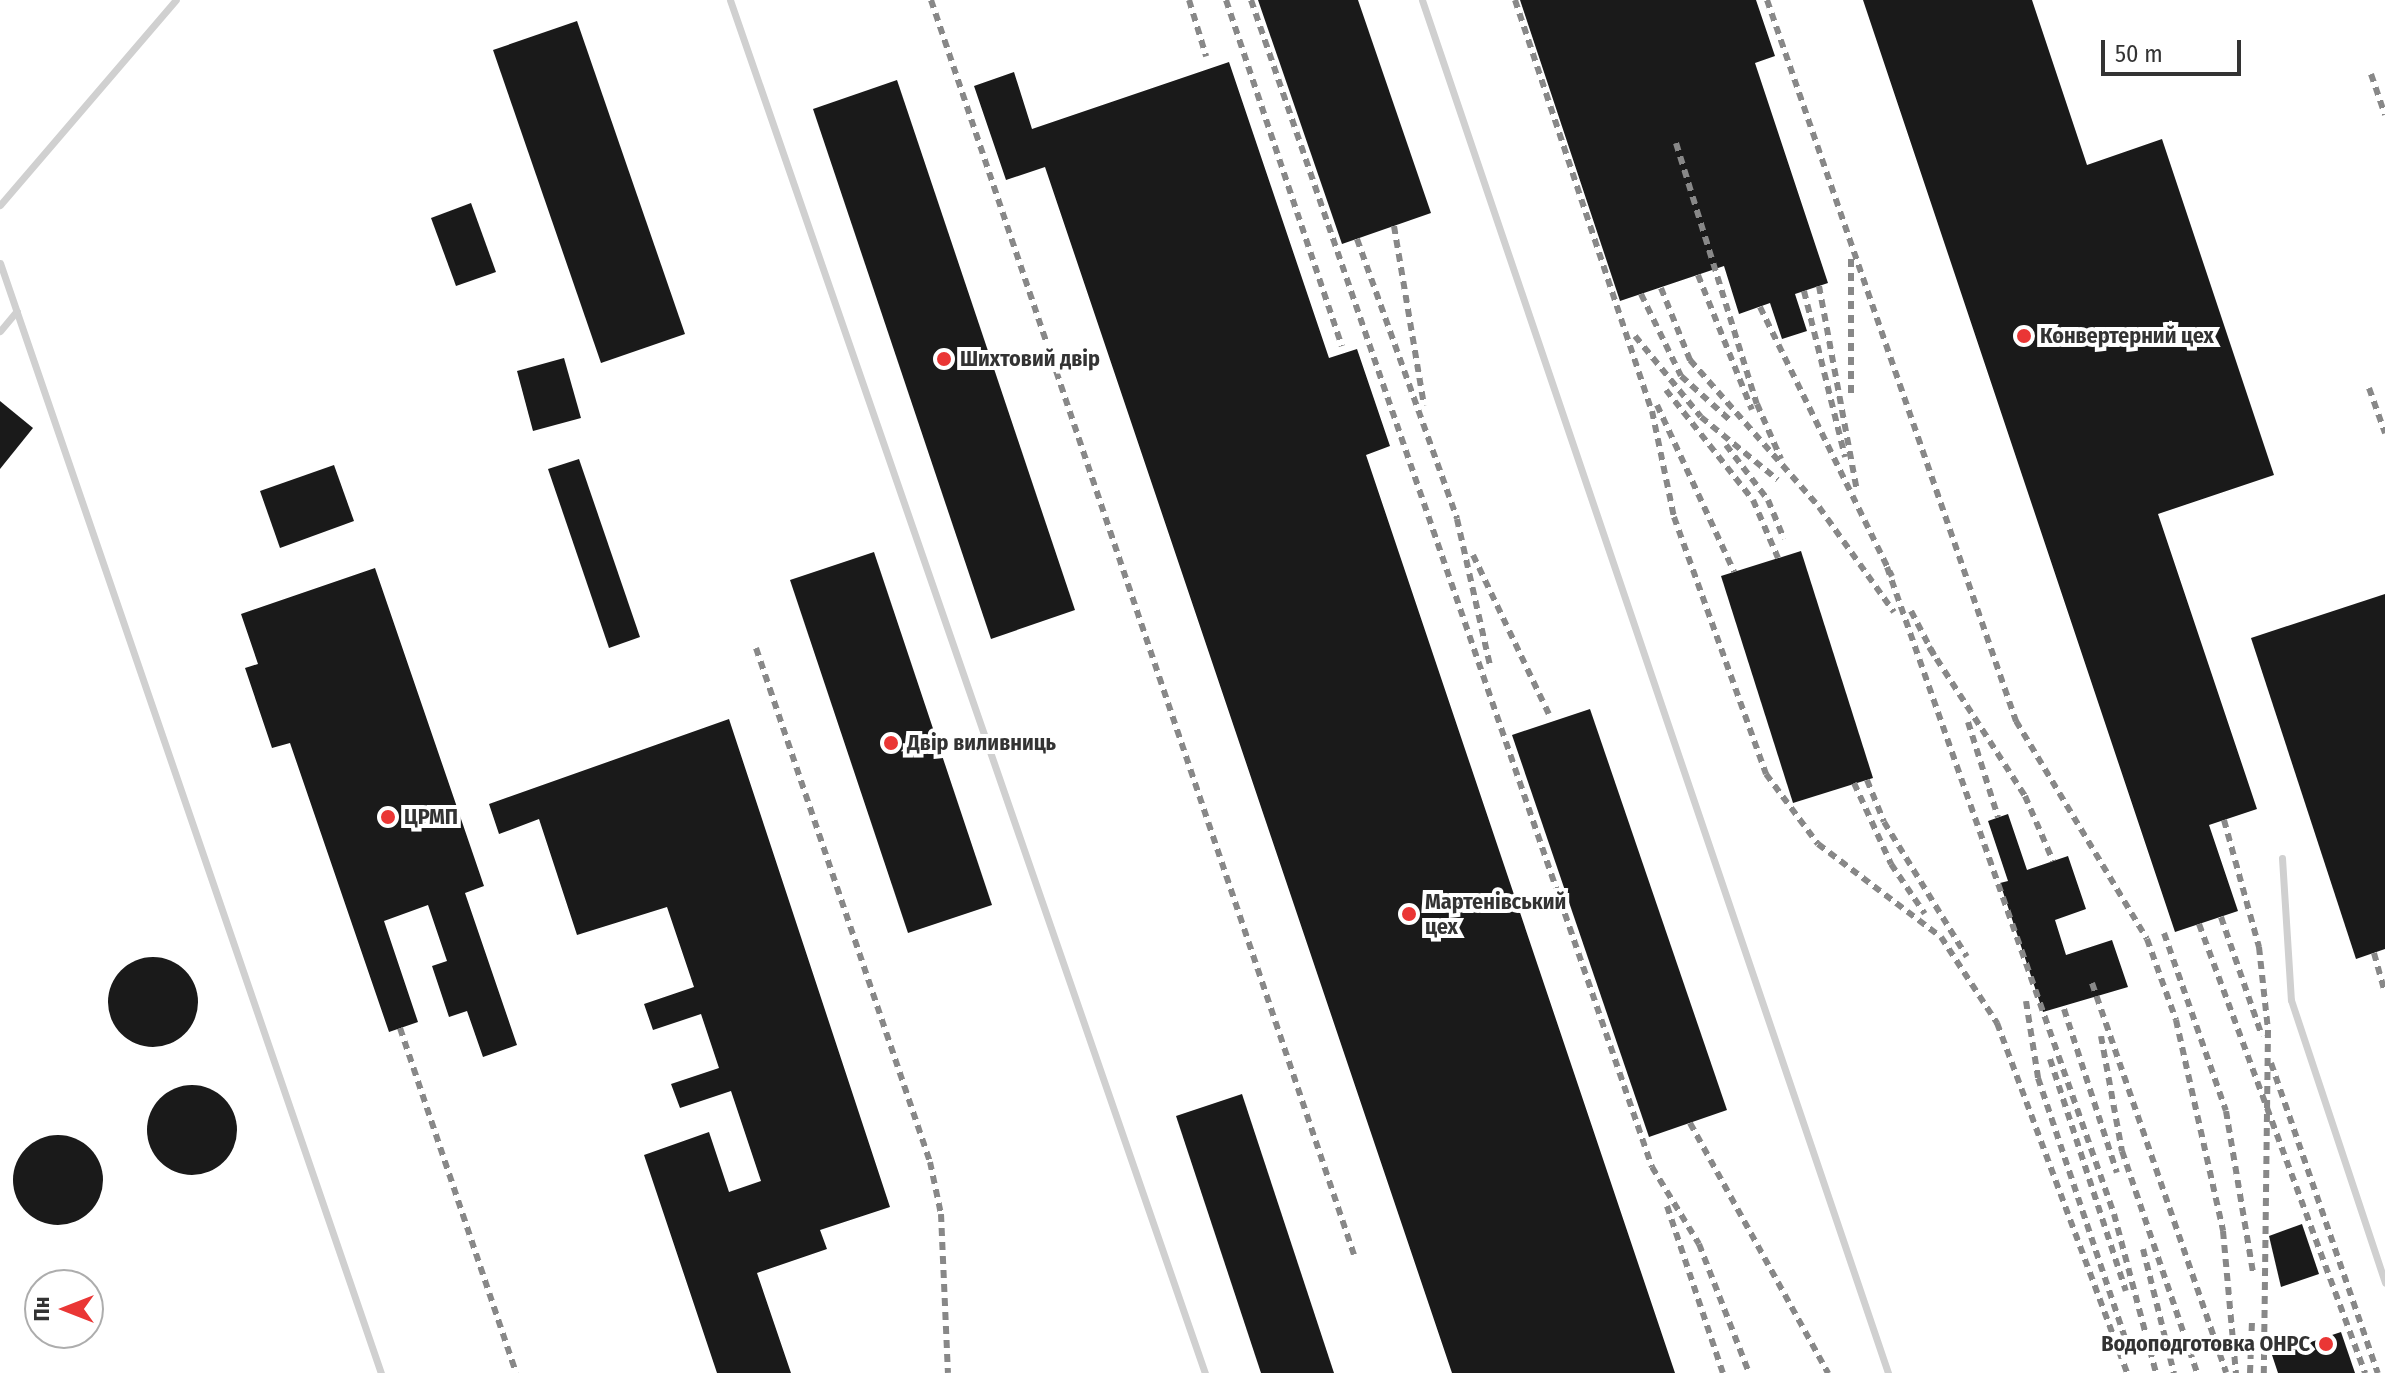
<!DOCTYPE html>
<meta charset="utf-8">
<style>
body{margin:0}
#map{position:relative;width:2385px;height:1373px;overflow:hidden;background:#fff;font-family:"Fira Sans Condensed",sans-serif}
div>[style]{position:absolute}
.building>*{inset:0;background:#1a1a1a}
.round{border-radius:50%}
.lane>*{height:7px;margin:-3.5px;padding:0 3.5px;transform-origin:3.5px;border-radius:3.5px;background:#d0d0d0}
.rail>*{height:6px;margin-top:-3px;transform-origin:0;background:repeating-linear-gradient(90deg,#888 0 8px,transparent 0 14px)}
.dots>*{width:22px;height:22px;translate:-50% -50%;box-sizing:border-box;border:4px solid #fff;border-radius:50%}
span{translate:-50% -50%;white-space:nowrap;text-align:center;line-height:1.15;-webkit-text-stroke:8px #fff;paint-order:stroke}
.poi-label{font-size:22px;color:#333;font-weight:700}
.left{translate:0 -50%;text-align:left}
.right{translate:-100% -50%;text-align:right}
.north{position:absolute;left:24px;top:1269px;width:80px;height:80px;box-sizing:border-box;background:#fff;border:2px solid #adadad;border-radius:50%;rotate:270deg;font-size:22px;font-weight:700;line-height:32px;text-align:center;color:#333}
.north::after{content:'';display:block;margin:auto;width:28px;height:36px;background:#ea3635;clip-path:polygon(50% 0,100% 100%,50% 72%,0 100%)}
.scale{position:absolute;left:2101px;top:40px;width:140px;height:36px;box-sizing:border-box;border:4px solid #333;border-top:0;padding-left:10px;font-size:24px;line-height:28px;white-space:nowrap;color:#333;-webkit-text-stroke:6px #fff;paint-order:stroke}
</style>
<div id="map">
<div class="building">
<i style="clip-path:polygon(1258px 0,1358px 0,1431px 213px,1342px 244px)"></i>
<i style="clip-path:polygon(1520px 0,1756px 0,1775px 56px,1755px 63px,1828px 283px,1795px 294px,1807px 331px,1782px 339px,1770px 303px,1739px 314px,1724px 266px,1620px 301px)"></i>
<i style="clip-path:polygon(1863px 0,2032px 0,2087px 165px,2162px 139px,2274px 475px,2158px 514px,2257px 809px,2209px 825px,2238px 911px,2175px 932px)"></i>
<i style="clip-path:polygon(577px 21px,685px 334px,601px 363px,493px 50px)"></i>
<i style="clip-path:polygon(1229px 62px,1329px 358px,1357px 349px,1390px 446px,1366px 455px,1675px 1373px,1452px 1373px,1045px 167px,1006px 180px,974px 86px,1014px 72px,1032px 129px)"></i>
<i style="clip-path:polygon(897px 80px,1075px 610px,991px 639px,813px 109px)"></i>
<i style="clip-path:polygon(471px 203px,496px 272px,456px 286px,431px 218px)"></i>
<i style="clip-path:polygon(564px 358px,581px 418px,533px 431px,517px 371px)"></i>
<i style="clip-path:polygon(0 401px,33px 428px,0 469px)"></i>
<i style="clip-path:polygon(579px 459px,640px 637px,609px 648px,548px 469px)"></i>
<i style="clip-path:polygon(334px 465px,354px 521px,280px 548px,260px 491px)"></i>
<i style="clip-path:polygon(1801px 551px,1873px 778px,1793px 803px,1721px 576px)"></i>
<i style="clip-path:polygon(874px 552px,992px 905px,908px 933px,790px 580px)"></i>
<i style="clip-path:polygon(375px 568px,484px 886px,465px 893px,517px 1045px,483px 1057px,467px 1011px,449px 1017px,432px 966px,447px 961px,428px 905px,384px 921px,418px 1022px,389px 1032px,290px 743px,272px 748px,245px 668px,258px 664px,241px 614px)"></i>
<i style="clip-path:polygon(2385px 594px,2385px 949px,2356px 959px,2251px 638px)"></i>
<i style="clip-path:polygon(1590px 709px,1727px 1110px,1649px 1137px,1512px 735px)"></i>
<i style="clip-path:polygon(729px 719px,890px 1207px,820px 1230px,827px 1249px,757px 1273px,791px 1373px,717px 1373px,644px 1155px,709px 1132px,729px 1192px,761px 1181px,731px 1091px,680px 1108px,671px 1084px,719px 1068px,701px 1014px,653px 1030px,644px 1004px,694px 987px,667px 907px,577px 935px,539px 819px,499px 834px,489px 804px)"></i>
<i style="clip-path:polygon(2008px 814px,2027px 870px,2068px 856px,2086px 909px,2055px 920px,2066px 955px,2112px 940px,2128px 987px,2043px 1012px,2000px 883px,2008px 881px,1988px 821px)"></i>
<i class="round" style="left:108px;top:957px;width:90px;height:90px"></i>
<i class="round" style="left:147px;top:1085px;width:90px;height:90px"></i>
<i style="clip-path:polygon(1242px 1094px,1334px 1373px,1261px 1373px,1176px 1116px)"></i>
<i class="round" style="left:13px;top:1135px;width:90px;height:90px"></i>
<i style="clip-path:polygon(2302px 1224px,2319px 1274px,2281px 1287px,2269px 1236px)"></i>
<i style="clip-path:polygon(2341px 1332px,2355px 1373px,2278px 1373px,2272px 1355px)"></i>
</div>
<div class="lane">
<i style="left:730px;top:0;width:1453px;rotate:70.92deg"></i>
<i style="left:1422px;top:0;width:1450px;rotate:71.25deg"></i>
<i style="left:0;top:205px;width:270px;rotate:-49.4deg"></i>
<i style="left:0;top:263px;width:1174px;rotate:71.06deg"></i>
<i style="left:0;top:331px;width:26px;rotate:-50deg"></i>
<i style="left:2282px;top:858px;width:142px;rotate:86.4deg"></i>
<i style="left:2291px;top:1000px;width:298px;rotate:71.6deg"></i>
</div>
<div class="rail">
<i style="left:931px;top:0;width:1324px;rotate:71.37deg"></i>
<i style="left:1189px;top:0;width:59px;rotate:73.1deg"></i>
<i style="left:1226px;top:0;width:365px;rotate:71.5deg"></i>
<i style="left:1251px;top:0;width:1234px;rotate:71.04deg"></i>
<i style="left:1652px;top:1167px;width:90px;rotate:58.6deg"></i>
<i style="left:1699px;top:1244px;width:138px;rotate:68.8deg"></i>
<i style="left:1515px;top:0;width:433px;rotate:71.6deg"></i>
<i style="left:1652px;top:411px;width:108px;rotate:78.3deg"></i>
<i style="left:1674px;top:517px;width:273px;rotate:70.3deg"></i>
<i style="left:1766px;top:774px;width:87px;rotate:53.4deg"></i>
<i style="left:1818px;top:844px;width:154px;rotate:37.1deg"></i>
<i style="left:1941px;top:937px;width:103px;rotate:56.9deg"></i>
<i style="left:1997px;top:1023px;width:373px;rotate:69.6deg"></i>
<i style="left:1767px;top:0;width:763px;rotate:70.95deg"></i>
<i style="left:2016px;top:721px;width:254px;rotate:59deg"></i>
<i style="left:2147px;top:939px;width:86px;rotate:70.3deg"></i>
<i style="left:2176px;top:1020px;width:216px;rotate:77.4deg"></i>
<i style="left:2223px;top:1231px;width:143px;rotate:84.8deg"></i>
<i style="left:2371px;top:74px;width:43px;rotate:71.1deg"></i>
<i style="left:1676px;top:143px;width:273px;rotate:72.8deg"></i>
<i style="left:1757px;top:404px;width:60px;rotate:66.4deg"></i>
<i style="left:1394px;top:226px;width:182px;rotate:80.5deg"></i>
<i style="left:1357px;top:239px;width:297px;rotate:70.3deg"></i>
<i style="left:1457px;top:519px;width:150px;rotate:77.3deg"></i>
<i style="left:1851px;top:259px;width:140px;rotate:90deg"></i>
<i style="left:1698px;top:275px;width:145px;rotate:68.2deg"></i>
<i style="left:1819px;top:286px;width:209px;rotate:79.5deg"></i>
<i style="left:1661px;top:288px;width:78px;rotate:68.1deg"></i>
<i style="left:1690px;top:360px;width:196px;rotate:48.7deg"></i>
<i style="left:1819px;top:507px;width:129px;rotate:54.5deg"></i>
<i style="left:1804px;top:291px;width:171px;rotate:76.1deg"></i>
<i style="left:1641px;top:294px;width:91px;rotate:64deg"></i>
<i style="left:1681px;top:376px;width:69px;rotate:42deg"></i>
<i style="left:1760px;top:307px;width:300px;rotate:63.9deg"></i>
<i style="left:1635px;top:336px;width:104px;rotate:50.8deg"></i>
<i style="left:1701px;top:417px;width:99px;rotate:39.3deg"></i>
<i style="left:2369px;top:388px;width:48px;rotate:70.4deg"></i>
<i style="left:1666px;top:390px;width:140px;rotate:51.7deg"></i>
<i style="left:1753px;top:500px;width:63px;rotate:66.7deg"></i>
<i style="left:1657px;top:405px;width:184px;rotate:65.2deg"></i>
<i style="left:1726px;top:445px;width:69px;rotate:52.6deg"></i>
<i style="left:1768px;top:500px;width:42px;rotate:67.7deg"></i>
<i style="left:1473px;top:555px;width:176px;rotate:64.5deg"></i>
<i style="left:1887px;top:567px;width:686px;rotate:70.67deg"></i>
<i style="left:2114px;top:1214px;width:164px;rotate:75.2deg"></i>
<i style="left:1911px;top:611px;width:50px;rotate:62.4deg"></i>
<i style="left:1929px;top:647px;width:177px;rotate:57.2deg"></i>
<i style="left:2025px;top:796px;width:71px;rotate:66.7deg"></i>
<i style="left:756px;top:648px;width:543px;rotate:71.3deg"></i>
<i style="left:930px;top:1162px;width:53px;rotate:78.1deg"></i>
<i style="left:941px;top:1214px;width:159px;rotate:87.5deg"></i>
<i style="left:1968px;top:722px;width:100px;rotate:72.5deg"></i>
<i style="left:1867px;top:780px;width:45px;rotate:68deg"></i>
<i style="left:1884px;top:822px;width:158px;rotate:58.4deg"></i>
<i style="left:1854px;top:783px;width:89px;rotate:65.4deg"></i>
<i style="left:1891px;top:864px;width:60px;rotate:55.8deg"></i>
<i style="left:2224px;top:820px;width:132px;rotate:74.6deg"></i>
<i style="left:2259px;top:947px;width:83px;rotate:83.8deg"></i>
<i style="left:2268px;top:1030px;width:343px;rotate:90.7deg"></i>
<i style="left:2221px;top:917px;width:126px;rotate:71deg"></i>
<i style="left:2199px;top:924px;width:479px;rotate:69.7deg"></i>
<i style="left:2164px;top:933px;width:188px;rotate:70.8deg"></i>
<i style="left:2226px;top:1111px;width:164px;rotate:80.5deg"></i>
<i style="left:2374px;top:953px;width:41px;rotate:74.6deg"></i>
<i style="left:2092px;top:983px;width:412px;rotate:71deg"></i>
<i style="left:2026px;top:1001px;width:78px;rotate:81.1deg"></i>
<i style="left:2038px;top:1078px;width:290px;rotate:71.5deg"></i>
<i style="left:2064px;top:1009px;width:172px;rotate:72.1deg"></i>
<i style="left:400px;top:1028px;width:364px;rotate:71.4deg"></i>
<i style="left:2101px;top:1036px;width:117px;rotate:79.7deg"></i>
<i style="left:2122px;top:1151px;width:234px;rotate:71.3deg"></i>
<i style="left:2050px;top:1059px;width:244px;rotate:71.9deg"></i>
<i style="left:2271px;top:1063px;width:328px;rotate:71deg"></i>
<i style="left:1690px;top:1123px;width:286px;rotate:61.1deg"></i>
<i style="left:1667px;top:1206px;width:176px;rotate:71.5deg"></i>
<i style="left:2143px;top:1249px;width:128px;rotate:76deg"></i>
<i style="left:2250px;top:1373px;width:52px;rotate:-87.8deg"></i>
</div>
<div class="dots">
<i style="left:2024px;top:336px;background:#ea3635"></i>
<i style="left:944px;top:359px;background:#ea3635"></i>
<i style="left:891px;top:743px;background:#ea3635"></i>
<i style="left:388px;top:817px;background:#ea3635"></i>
<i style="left:1409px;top:914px;background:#ea3635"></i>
<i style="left:2326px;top:1344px;background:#ea3635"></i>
</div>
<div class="poi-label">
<span class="left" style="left:2040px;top:336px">Конвертерний цех</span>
<span class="left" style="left:960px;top:359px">Шихтовий двір</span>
<span class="left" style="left:907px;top:743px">Двір виливниць</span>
<span class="left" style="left:404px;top:817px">ЦРМП</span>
<span class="left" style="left:1425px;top:914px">Мартенівський<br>цех</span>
<span class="right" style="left:2310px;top:1344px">Водоподготовка ОНРС</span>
</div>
<div class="north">Пн</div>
<div class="scale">50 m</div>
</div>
